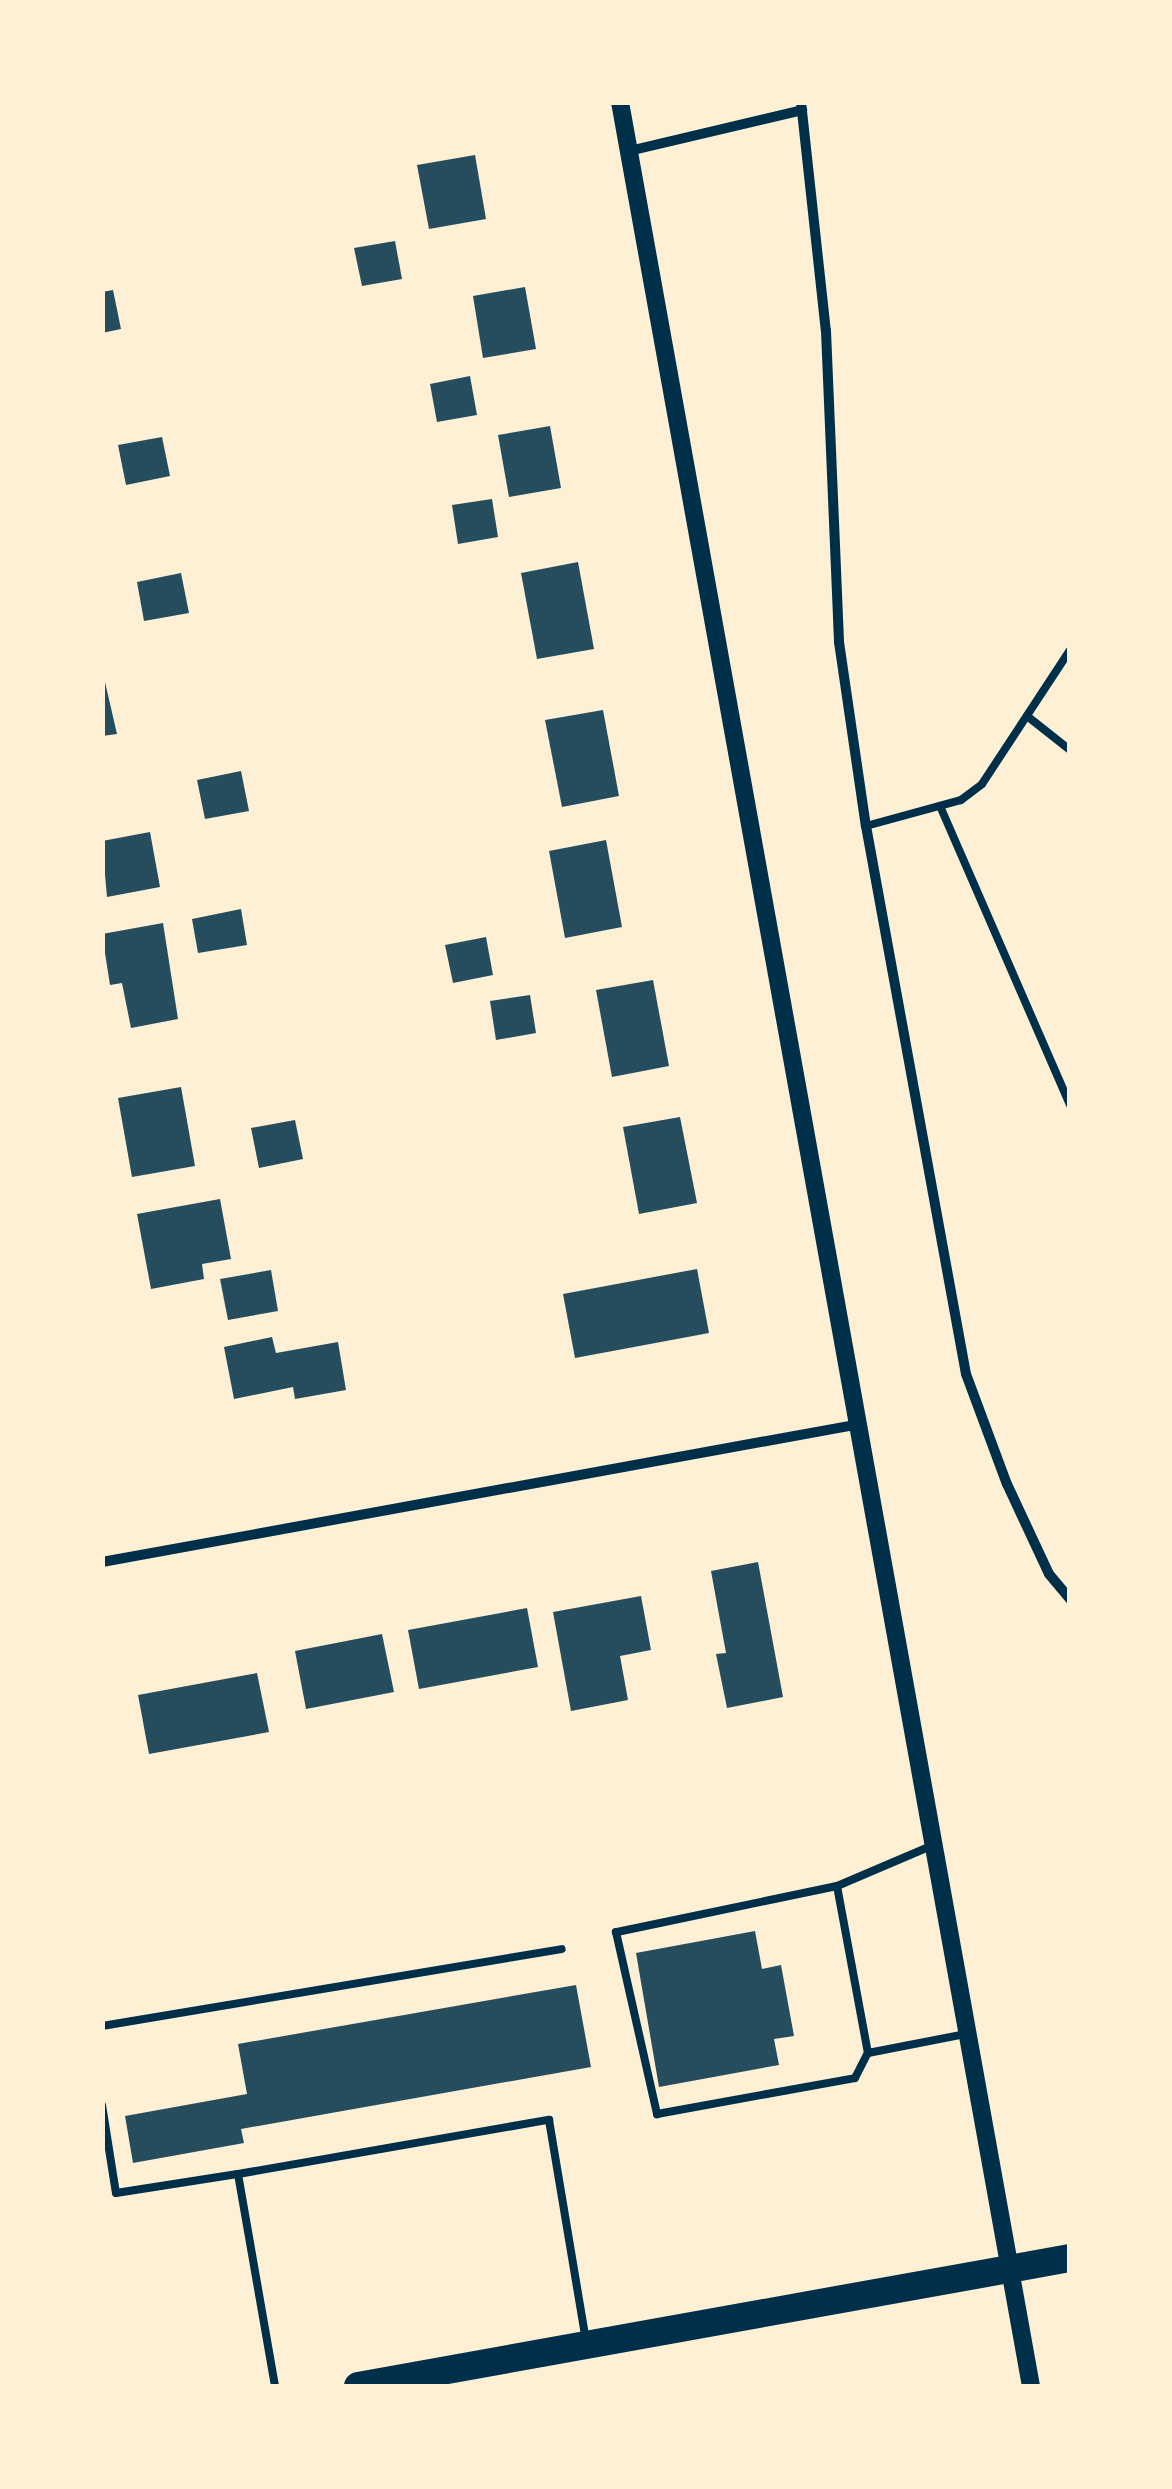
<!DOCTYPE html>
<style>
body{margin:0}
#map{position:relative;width:1172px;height:2489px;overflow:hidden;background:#fdf0d5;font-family:Barlow,sans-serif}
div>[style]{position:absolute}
.building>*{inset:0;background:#264d5e}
.service>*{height:8px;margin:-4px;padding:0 4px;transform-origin:4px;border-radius:4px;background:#003049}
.minor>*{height:10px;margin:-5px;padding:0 5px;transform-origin:5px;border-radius:5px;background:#003049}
.tertiary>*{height:18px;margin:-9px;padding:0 9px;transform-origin:9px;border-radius:9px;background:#003049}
.trunk>*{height:28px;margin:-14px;padding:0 14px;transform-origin:14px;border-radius:14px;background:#003049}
span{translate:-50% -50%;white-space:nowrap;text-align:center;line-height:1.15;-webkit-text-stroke:8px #fdf0d5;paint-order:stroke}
.frame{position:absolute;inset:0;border:105px solid #fdf0d5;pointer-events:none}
</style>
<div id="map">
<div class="building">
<i style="clip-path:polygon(475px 155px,486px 219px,429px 229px,417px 165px)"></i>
<i style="clip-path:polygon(395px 241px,402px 279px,362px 286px,354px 248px)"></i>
<i style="clip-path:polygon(525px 287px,536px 349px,483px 358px,473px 296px)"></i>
<i style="clip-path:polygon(113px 290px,121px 329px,102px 333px,102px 292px)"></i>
<i style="clip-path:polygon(470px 376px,477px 415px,437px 422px,430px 384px)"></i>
<i style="clip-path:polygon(550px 426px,561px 488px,509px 497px,498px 435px)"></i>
<i style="clip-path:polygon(162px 437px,170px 476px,126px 485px,118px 445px)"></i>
<i style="clip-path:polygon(492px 499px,498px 537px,458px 544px,452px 505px)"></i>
<i style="clip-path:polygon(578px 562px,594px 649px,537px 659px,521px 573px)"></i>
<i style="clip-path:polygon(181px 573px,189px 613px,144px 621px,137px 582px)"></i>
<i style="clip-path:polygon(102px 669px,117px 734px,102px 736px)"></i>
<i style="clip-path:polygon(603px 710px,619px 796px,562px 807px,545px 720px)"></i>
<i style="clip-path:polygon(241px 771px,249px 811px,205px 819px,197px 780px)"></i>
<i style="clip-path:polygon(150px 832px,160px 887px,107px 897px,102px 841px)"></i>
<i style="clip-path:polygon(606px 840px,622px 927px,565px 938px,549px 851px)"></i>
<i style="clip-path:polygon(241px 909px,247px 945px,198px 953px,192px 919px)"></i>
<i style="clip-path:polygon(163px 923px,178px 1019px,131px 1028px,122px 983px,110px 985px,102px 934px)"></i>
<i style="clip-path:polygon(486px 937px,493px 975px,453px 983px,445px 945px)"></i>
<i style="clip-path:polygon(653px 980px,669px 1066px,612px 1077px,596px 990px)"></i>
<i style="clip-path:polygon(530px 995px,536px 1033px,496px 1040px,490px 1001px)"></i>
<i style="clip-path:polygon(181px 1087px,195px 1166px,132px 1177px,118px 1098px)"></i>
<i style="clip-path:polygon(680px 1117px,697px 1203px,639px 1214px,623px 1127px)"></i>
<i style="clip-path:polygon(295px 1120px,303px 1159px,259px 1168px,251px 1128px)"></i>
<i style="clip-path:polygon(220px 1199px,231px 1259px,202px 1264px,204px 1279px,151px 1289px,137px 1214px)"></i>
<i style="clip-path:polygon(697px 1269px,709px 1333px,575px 1358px,563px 1294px)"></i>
<i style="clip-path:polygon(271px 1270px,278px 1311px,228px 1320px,220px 1279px)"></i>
<i style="clip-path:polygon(272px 1337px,276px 1353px,338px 1342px,346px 1390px,295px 1399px,293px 1387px,234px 1399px,224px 1347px)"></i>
<i style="clip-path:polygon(758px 1562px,783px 1697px,727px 1708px,716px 1654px,726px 1653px,711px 1571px)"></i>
<i style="clip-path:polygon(641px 1596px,651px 1650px,620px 1656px,628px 1700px,571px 1711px,553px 1612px)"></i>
<i style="clip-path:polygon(527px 1608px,538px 1667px,419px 1689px,408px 1630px)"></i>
<i style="clip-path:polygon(382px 1634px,394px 1692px,306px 1709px,295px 1651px)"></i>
<i style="clip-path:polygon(257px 1673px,269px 1732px,149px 1754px,138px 1695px)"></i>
<i style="clip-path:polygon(755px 1931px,762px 1969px,781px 1965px,794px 2036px,774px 2039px,779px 2065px,659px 2087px,636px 1953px)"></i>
<i style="clip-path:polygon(576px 1985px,591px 2067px,241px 2129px,244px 2143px,133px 2163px,125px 2116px,247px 2094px,238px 2044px)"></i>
</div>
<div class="service">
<i style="left:1027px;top:716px;width:55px;rotate:38.3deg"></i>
<i style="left:940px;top:806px;width:326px;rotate:66.5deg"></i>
<i style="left:866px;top:826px;width:98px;rotate:-15.3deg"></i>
<i style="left:961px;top:800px;width:26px;rotate:-37deg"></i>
<i style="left:982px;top:784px;width:160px;rotate:-56.7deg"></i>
<i style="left:931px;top:1846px;width:102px;rotate:156.9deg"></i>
<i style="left:837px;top:1886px;width:170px;rotate:79.5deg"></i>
<i style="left:868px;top:2053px;width:100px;rotate:-11deg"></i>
<i style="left:837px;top:1886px;width:226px;rotate:168.2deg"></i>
<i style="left:616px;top:1932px;width:187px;rotate:77.3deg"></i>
<i style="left:657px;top:2114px;width:201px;rotate:-10.3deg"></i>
<i style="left:855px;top:2078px;width:28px;rotate:-63deg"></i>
<i style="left:102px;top:2026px;width:466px;rotate:-9.5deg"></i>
<i style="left:102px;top:2105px;width:89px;rotate:81deg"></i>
<i style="left:116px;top:2193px;width:123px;rotate:-8.9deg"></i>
<i style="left:275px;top:2386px;width:215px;rotate:-99.9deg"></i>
<i style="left:238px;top:2174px;width:316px;rotate:-9.9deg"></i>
<i style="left:549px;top:2120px;width:224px;rotate:80.5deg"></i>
</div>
<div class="minor">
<i style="left:801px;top:102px;width:230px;rotate:83.8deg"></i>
<i style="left:826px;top:331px;width:311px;rotate:87.6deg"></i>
<i style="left:839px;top:642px;width:186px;rotate:81.7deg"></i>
<i style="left:866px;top:826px;width:557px;rotate:79.66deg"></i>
<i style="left:966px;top:1374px;width:117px;rotate:69.6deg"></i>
<i style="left:1007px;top:1484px;width:99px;rotate:65deg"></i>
<i style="left:1049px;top:1574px;width:33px;rotate:50deg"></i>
<i style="left:629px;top:151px;width:178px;rotate:-13.3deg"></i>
<i style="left:102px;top:1562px;width:770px;rotate:-10.32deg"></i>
</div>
<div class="tertiary">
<i style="left:620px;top:102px;width:2321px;rotate:79.8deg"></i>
</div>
<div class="trunk">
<i style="left:358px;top:2386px;width:723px;rotate:-10.19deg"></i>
</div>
<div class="frame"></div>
</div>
